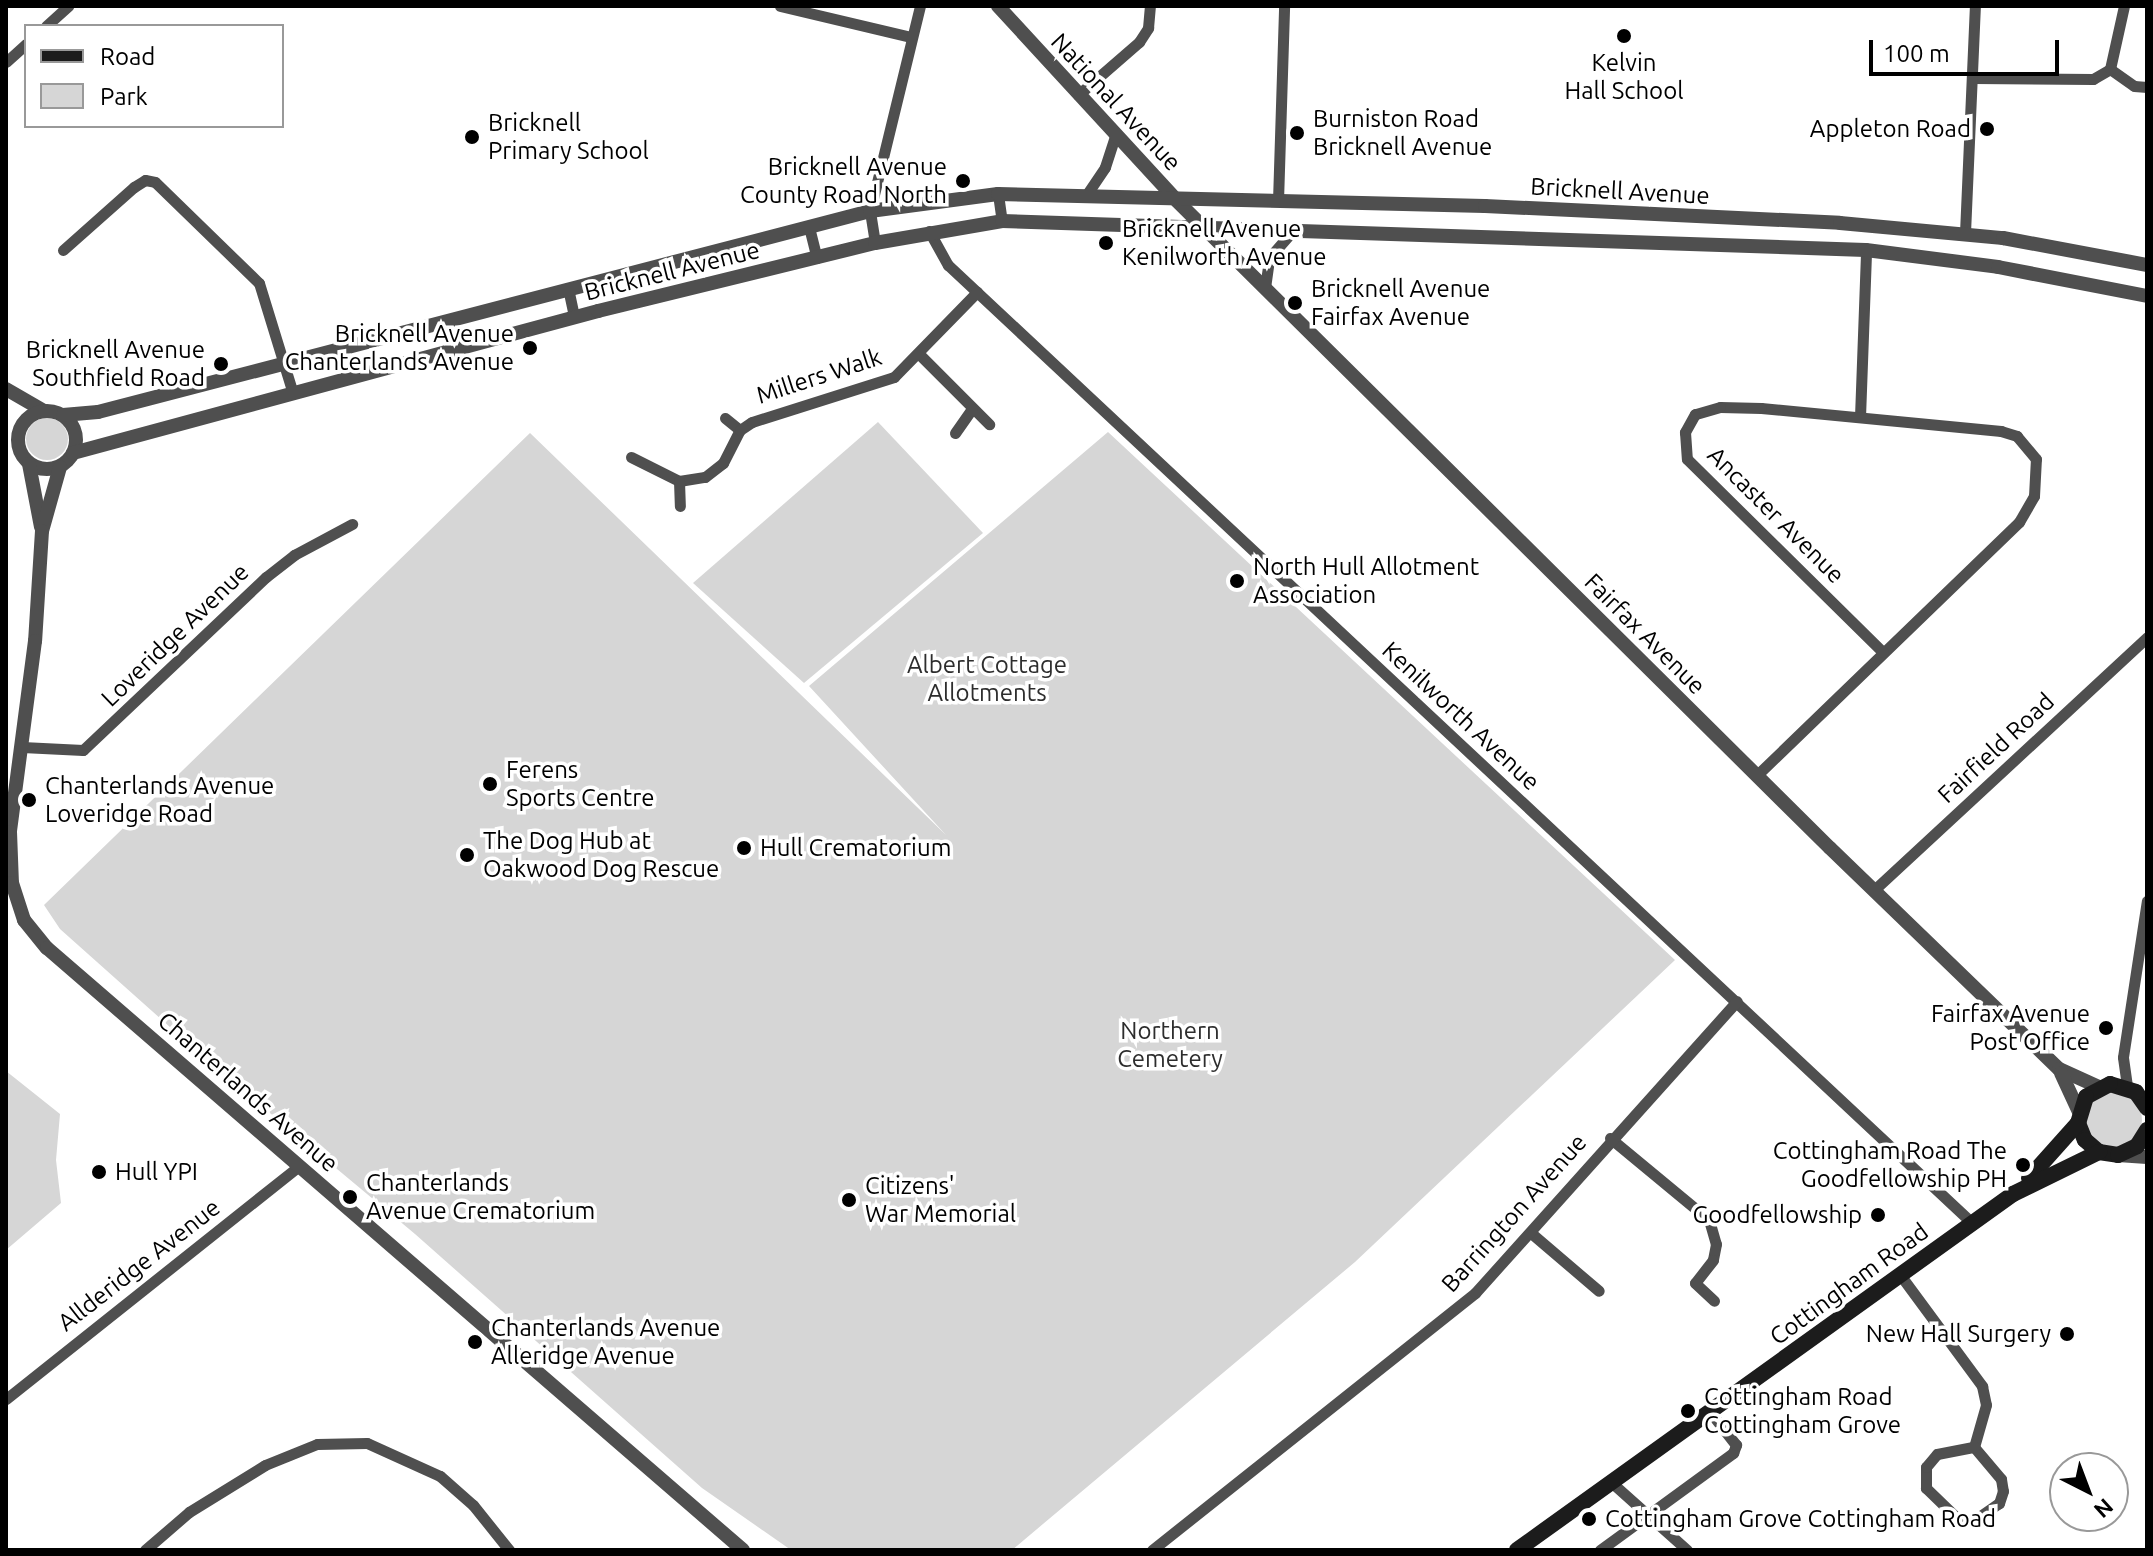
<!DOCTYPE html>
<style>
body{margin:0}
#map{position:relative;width:2153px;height:1556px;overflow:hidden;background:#fff;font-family:Ubuntu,sans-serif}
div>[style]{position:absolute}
.green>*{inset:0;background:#d6d6d6}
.round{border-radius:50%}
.minor>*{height:11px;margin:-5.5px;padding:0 5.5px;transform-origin:5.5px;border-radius:5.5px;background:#4f4f4f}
.tertiary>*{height:14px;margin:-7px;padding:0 7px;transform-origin:7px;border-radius:7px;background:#4f4f4f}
.tertiary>.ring{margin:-7px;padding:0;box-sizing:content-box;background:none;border:14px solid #4f4f4f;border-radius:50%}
.secondary>*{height:16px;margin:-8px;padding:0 8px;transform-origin:8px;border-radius:8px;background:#1c1c1c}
.dots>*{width:22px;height:22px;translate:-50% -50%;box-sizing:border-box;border:4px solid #fff;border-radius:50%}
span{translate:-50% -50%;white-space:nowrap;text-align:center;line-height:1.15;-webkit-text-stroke:7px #fff;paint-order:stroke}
.poi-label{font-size:24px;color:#000}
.left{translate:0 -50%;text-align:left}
.right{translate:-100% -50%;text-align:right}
.street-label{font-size:24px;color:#000}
.park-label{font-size:24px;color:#2d2d2d}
.frame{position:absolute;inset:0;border:8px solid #000;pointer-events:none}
.legend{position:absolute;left:24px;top:24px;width:260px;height:104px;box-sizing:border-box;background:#fff;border:2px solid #999;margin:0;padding:10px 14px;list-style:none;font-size:24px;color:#000}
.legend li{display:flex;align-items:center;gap:16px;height:40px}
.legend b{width:40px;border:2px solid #999}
.north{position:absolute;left:2049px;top:1452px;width:80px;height:80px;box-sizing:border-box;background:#fff;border:2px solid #999;border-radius:50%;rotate:138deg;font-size:22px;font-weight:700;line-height:32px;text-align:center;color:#000}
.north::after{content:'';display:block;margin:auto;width:28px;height:36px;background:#000;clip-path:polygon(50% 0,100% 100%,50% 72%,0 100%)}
.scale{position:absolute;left:1869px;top:40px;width:190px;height:36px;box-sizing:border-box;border:4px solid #000;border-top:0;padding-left:10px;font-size:24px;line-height:28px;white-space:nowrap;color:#000;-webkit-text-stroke:6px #fff;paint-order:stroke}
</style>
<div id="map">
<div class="green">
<i class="round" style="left:26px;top:418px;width:42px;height:42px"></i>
<i style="clip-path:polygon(878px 422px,983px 533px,804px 683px,693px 583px)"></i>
<i style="clip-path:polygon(1108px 432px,1675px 960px,1355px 1262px,1012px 1550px,791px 1550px,702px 1488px,415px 1234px,217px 1069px,60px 929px,44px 905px,530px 433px,946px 835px,809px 686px)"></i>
<i style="clip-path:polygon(6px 1071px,60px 1114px,56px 1160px,61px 1203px,6px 1250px)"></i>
<i class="round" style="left:2086px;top:1092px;width:56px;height:56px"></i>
</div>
<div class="minor">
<i style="left:780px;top:6px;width:135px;rotate:13.3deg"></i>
<i style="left:46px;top:26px;width:30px;rotate:-42deg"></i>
<i style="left:6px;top:62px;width:27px;rotate:-42deg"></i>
<i style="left:2110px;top:69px;width:29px;rotate:35deg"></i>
<i style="left:2134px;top:86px;width:13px;rotate:4deg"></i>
<i style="left:1974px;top:78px;width:119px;rotate:0.5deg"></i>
<i style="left:2093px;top:79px;width:20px;rotate:-30deg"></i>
<i style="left:2110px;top:69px;width:65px;rotate:-77.5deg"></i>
<i style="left:1078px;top:95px;width:81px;rotate:-41deg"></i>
<i style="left:1139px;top:42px;width:17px;rotate:-57deg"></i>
<i style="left:1148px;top:28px;width:22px;rotate:-85deg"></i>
<i style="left:998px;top:194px;width:27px;rotate:82deg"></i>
<i style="left:1087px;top:194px;width:32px;rotate:-56deg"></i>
<i style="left:1105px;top:167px;width:33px;rotate:-72deg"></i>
<i style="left:1278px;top:201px;width:195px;rotate:-88.2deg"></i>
<i style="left:809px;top:227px;width:32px;rotate:76deg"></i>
<i style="left:929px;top:231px;width:39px;rotate:61deg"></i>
<i style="left:948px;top:265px;width:1404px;rotate:43.09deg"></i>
<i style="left:1965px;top:233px;width:227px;rotate:-87.5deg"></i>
<i style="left:875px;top:243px;width:32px;rotate:-99deg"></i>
<i style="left:870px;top:211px;width:211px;rotate:-76.3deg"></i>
<i style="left:63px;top:250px;width:95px;rotate:-41.6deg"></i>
<i style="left:134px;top:187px;width:13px;rotate:-32deg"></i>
<i style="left:145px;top:180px;width:10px;rotate:11deg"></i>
<i style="left:155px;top:182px;width:145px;rotate:44.2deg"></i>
<i style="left:259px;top:283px;width:112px;rotate:72.9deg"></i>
<i style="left:568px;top:288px;width:30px;rotate:78deg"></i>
<i style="left:1265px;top:288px;width:30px;rotate:-82deg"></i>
<i style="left:1269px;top:258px;width:38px;rotate:-49deg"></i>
<i style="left:920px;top:355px;width:98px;rotate:45deg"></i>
<i style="left:1860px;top:417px;width:167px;rotate:-87.9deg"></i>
<i style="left:725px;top:418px;width:19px;rotate:39deg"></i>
<i style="left:955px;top:433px;width:29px;rotate:-55deg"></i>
<i style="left:631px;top:457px;width:54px;rotate:26.6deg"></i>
<i style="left:679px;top:481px;width:26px;rotate:-9deg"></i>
<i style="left:705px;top:477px;width:23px;rotate:-38deg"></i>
<i style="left:723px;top:463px;width:37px;rotate:-63deg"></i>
<i style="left:740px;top:430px;width:14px;rotate:-34deg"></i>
<i style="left:752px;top:422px;width:149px;rotate:-17.6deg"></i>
<i style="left:894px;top:377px;width:119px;rotate:-45.7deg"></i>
<i style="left:679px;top:481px;width:25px;rotate:88deg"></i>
<i style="left:22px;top:747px;width:61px;rotate:2.8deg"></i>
<i style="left:83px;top:750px;width:252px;rotate:-43.4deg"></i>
<i style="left:266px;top:577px;width:36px;rotate:-38deg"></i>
<i style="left:294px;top:555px;width:66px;rotate:-28.1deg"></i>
<i style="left:1756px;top:776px;width:366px;rotate:-44deg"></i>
<i style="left:2019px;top:522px;width:30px;rotate:-60deg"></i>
<i style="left:2034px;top:496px;width:37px;rotate:-87deg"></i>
<i style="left:2036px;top:459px;width:30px;rotate:-130deg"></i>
<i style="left:2017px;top:436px;width:17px;rotate:-163deg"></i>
<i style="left:2001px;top:431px;width:241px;rotate:-174.5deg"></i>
<i style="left:1761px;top:408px;width:41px;rotate:-178.6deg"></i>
<i style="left:1720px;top:407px;width:26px;rotate:164deg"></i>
<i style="left:1695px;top:414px;width:21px;rotate:119deg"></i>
<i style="left:1685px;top:432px;width:27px;rotate:86deg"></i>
<i style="left:1687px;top:459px;width:275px;rotate:44.6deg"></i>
<i style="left:1874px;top:890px;width:372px;rotate:-42.8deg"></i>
<i style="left:2127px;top:1086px;width:29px;rotate:-98deg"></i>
<i style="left:2123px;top:1057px;width:158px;rotate:-81.3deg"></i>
<i style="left:1610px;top:1138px;width:129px;rotate:39.6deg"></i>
<i style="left:1709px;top:1220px;width:25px;rotate:74deg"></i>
<i style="left:1716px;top:1244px;width:16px;rotate:101deg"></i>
<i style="left:1713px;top:1260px;width:29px;rotate:128deg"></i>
<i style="left:1695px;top:1283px;width:26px;rotate:43deg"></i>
<i style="left:1531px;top:1233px;width:89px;rotate:40.5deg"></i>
<i style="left:1901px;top:1276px;width:137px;rotate:53.6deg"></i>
<i style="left:1982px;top:1386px;width:19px;rotate:78deg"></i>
<i style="left:1986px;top:1405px;width:44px;rotate:105.9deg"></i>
<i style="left:1974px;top:1447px;width:42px;rotate:49.8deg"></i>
<i style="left:2001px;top:1479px;width:12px;rotate:81deg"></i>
<i style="left:2003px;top:1491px;width:13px;rotate:108deg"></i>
<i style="left:1999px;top:1503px;width:32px;rotate:145deg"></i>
<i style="left:1973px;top:1521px;width:12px;rotate:175deg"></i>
<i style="left:1961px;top:1522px;width:49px;rotate:-135.8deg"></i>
<i style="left:1926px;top:1488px;width:21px;rotate:-90deg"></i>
<i style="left:1926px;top:1467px;width:17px;rotate:-50deg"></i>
<i style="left:1937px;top:1454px;width:38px;rotate:-11deg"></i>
<i style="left:6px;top:1399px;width:374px;rotate:-38.5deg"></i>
<i style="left:1611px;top:1482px;width:102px;rotate:41.8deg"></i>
<i style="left:145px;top:1550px;width:58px;rotate:-40.8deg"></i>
<i style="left:189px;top:1512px;width:89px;rotate:-31.7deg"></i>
<i style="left:265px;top:1465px;width:56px;rotate:-22deg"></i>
<i style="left:317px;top:1444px;width:50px;rotate:-1.1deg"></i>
<i style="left:367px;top:1443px;width:80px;rotate:24.3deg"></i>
<i style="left:440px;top:1476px;width:44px;rotate:41.3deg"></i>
<i style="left:473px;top:1505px;width:58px;rotate:51.3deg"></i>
<i style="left:1152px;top:1550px;width:413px;rotate:-38.5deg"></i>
<i style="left:1475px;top:1293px;width:392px;rotate:-48.1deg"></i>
<i style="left:1600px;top:1550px;width:165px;rotate:-36.1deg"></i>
<i style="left:1733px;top:1453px;width:9px;rotate:-69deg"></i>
<i style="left:1736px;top:1445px;width:41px;rotate:-128deg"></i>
</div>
<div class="tertiary">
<i style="left:998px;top:6px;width:265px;rotate:47.4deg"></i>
<i style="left:1177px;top:201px;width:919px;rotate:44.74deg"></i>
<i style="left:1830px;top:848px;width:318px;rotate:44deg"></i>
<i style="left:2059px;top:1069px;width:44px;rotate:24.2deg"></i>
<i style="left:6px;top:389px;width:44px;rotate:30.1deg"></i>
<i class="ring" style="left:18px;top:411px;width:44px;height:44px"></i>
<i style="left:63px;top:415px;width:35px;rotate:-5deg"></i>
<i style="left:98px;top:412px;width:798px;rotate:-14.59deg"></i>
<i style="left:870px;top:211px;width:129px;rotate:-7.6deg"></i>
<i style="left:998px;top:194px;width:487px;rotate:1.4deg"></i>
<i style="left:1485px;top:206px;width:355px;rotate:2.7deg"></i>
<i style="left:1840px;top:223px;width:164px;rotate:5.3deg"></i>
<i style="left:2003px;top:238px;width:147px;rotate:10.6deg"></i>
<i style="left:73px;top:453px;width:544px;rotate:-15.14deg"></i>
<i style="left:598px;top:311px;width:285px;rotate:-13.8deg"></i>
<i style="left:875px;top:243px;width:129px;rotate:-9.8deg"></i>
<i style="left:1002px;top:221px;width:864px;rotate:1.92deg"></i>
<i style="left:1866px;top:250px;width:133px;rotate:7.3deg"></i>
<i style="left:1998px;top:267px;width:152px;rotate:11deg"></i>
<i style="left:29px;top:464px;width:64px;rotate:79.2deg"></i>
<i style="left:60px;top:467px;width:66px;rotate:105.7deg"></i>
<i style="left:42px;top:531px;width:110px;rotate:93.6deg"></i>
<i style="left:35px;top:641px;width:193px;rotate:97.5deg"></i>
<i style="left:10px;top:832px;width:51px;rotate:87.8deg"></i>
<i style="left:12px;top:883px;width:39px;rotate:72deg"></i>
<i style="left:24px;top:920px;width:36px;rotate:51deg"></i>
<i style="left:47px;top:948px;width:920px;rotate:40.86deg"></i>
<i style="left:2061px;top:1073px;width:43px;rotate:65.2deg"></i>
<i style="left:2118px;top:1155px;width:29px;rotate:4deg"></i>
</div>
<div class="secondary">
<i style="left:2147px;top:1108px;width:19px;rotate:-125deg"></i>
<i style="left:2136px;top:1092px;width:27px;rotate:-163deg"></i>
<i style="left:2110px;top:1084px;width:27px;rotate:152deg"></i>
<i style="left:2086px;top:1097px;width:27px;rotate:107deg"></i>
<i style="left:2078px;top:1123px;width:18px;rotate:68deg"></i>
<i style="left:2085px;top:1140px;width:18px;rotate:41deg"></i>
<i style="left:2099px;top:1152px;width:19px;rotate:9deg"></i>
<i style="left:2118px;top:1155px;width:21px;rotate:-25deg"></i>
<i style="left:2137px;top:1146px;width:19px;rotate:-58deg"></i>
<i style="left:2029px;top:1178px;width:74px;rotate:-48.3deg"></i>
<i style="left:1517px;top:1550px;width:611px;rotate:-35.67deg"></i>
<i style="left:2013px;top:1194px;width:96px;rotate:-26deg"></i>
</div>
<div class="dots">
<i style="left:1624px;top:36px;background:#000"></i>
<i style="left:1987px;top:129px;background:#000"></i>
<i style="left:1297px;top:133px;background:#000"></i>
<i style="left:472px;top:137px;background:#000"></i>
<i style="left:963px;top:181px;background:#000"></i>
<i style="left:1106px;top:243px;background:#000"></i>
<i style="left:1295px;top:303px;background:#000"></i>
<i style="left:530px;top:348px;background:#000"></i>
<i style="left:221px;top:364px;background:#000"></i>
<i style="left:1237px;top:581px;background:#000"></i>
<i style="left:490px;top:784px;background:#000"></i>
<i style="left:29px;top:800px;background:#000"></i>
<i style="left:744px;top:848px;background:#000"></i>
<i style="left:467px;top:855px;background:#000"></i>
<i style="left:2106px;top:1028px;background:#000"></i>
<i style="left:2023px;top:1165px;background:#000"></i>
<i style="left:99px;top:1172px;background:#000"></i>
<i style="left:350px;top:1197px;background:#000"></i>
<i style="left:849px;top:1200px;background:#000"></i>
<i style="left:1878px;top:1215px;background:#000"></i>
<i style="left:2067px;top:1334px;background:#000"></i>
<i style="left:475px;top:1342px;background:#000"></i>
<i style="left:1688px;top:1411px;background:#000"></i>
<i style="left:1589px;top:1519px;background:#000"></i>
</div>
<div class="poi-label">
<span style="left:1624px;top:77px">Kelvin<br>Hall School</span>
<span class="left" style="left:1313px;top:133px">Burniston Road<br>Bricknell Avenue</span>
<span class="left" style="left:488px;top:137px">Bricknell<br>Primary School</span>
<span class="right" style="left:1971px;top:129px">Appleton Road</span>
<span class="right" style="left:947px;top:181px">Bricknell Avenue<br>County Road North</span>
<span class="left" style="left:1122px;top:243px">Bricknell Avenue<br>Kenilworth Avenue</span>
<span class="left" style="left:1311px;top:303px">Bricknell Avenue<br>Fairfax Avenue</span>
<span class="right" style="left:514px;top:348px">Bricknell Avenue<br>Chanterlands Avenue</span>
<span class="right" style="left:205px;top:364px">Bricknell Avenue<br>Southfield Road</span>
<span class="left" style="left:1253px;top:581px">North Hull Allotment<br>Association</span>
<span class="left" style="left:506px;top:784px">Ferens<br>Sports Centre</span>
<span class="left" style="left:45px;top:800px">Chanterlands Avenue<br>Loveridge Road</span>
<span class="left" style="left:483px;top:855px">The Dog Hub at<br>Oakwood Dog Rescue</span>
<span class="left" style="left:760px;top:848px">Hull Crematorium</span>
<span class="right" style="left:2090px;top:1028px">Fairfax Avenue<br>Post Office</span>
<span class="right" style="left:2007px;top:1165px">Cottingham Road The<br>Goodfellowship PH</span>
<span class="left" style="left:115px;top:1172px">Hull YPI</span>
<span class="left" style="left:366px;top:1197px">Chanterlands<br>Avenue Crematorium</span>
<span class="left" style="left:865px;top:1200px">Citizens'<br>War Memorial</span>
<span class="right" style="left:1862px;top:1215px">Goodfellowship</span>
<span class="left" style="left:491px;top:1342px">Chanterlands Avenue<br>Alleridge Avenue</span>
<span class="right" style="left:2051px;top:1334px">New Hall Surgery</span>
<span class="left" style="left:1704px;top:1411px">Cottingham Road<br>Cottingham Grove</span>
<span class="left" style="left:1605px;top:1519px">Cottingham Grove Cottingham Road</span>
</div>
<div class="street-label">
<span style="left:1116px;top:102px;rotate:47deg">National Avenue</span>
<span style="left:1620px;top:191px;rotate:3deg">Bricknell Avenue</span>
<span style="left:672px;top:271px;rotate:-14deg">Bricknell Avenue</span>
<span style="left:819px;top:376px;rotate:-18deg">Millers Walk</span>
<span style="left:1776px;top:515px;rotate:45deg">Ancaster Avenue</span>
<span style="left:1645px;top:634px;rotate:45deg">Fairfax Avenue</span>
<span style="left:175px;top:635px;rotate:-44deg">Loveridge Avenue</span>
<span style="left:1461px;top:716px;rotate:43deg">Kenilworth Avenue</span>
<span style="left:1996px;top:748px;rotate:-43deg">Fairfield Road</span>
<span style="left:248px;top:1092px;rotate:41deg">Chanterlands Avenue</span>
<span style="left:1514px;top:1213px;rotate:-48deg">Barrington Avenue</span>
<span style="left:139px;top:1265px;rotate:-38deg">Allderidge Avenue</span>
<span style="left:1849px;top:1284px;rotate:-36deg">Cottingham Road</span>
</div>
<div class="park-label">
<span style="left:987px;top:679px">Albert Cottage<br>Allotments</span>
<span style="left:1170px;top:1045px">Northern<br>Cemetery</span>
</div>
<div class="frame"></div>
<ul class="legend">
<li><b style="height:10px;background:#1c1c1c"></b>Road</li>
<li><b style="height:22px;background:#d6d6d6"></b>Park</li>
</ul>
<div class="north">N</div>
<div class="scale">100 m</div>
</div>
